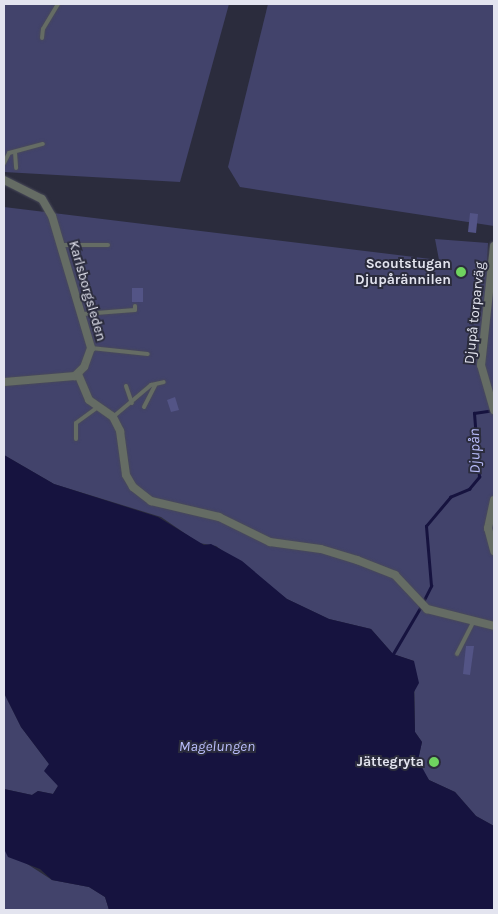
<!DOCTYPE html>
<meta charset="utf-8">
<style>
body{margin:0}
#map{position:relative;width:498px;height:914px;overflow:hidden;background:#2b2c3d;font-family:Karla,sans-serif}
div>[style]{position:absolute}
.green>*{inset:0;background:#42436b}
.water>*{inset:0;background:#16133f}
.stream>*{height:2.5px;margin:-1.25px;padding:0 1.25px;transform-origin:1.25px;border-radius:1.25px;background:#16133f}
.building>*{inset:0;background:#535486}
.roads{filter:drop-shadow(0 0 1px #484959) drop-shadow(0 0 1px #484959)}
.lane>*{height:4px;margin:-2px;padding:0 2px;transform-origin:2px;border-radius:2px;background:#656c64}
.street>*{height:8px;margin:-4px;padding:0 4px;transform-origin:4px;border-radius:4px;background:#656c64}
.dots>*{width:14px;height:14px;translate:-50% -50%;box-sizing:border-box;border:2px solid #2b2c3d;border-radius:50%}
span{translate:-50% -50%;white-space:nowrap;text-align:center;line-height:1.15;-webkit-text-stroke:4px #2b2c3d;paint-order:stroke}
.poi-label{font-size:14px;color:#e3e4ef;font-weight:700}
.right{translate:-100% -50%;text-align:right}
.street-label{font-size:14px;color:#e3e4ef}
.water-label{font-size:15px;color:#babefc;font-style:italic}
.frame{position:absolute;inset:0;border:5px solid #e3e4ef;pointer-events:none}
</style>
<div id="map">
<div class="green">
<i style="clip-path:polygon(4px 4px,229px 4px,180px 182px,4px 172px)"></i>
<i style="clip-path:polygon(268px 4px,494px 4px,494px 226px,240px 187px,228px 167px)"></i>
<i style="clip-path:polygon(4px 207px,439px 260px,435px 239px,488px 243px,487px 266px,494px 267px,494px 826px,476px 816px,455px 792px,429px 780px,422px 770px,418px 760px,422px 742px,415px 732px,414px 661px,393px 654px,371px 629px,329px 619px,287px 599px,216px 546px,199px 543px,161px 517px,54px 484px,4px 455px)"></i>
<i style="clip-path:polygon(4px 693px,21px 727px,49px 764px,58px 786px,53px 794px,38px 791px,32px 795px,4px 789px)"></i>
<i style="clip-path:polygon(4px 849px,52px 880px,89px 887px,105px 897px,109px 910px,4px 910px)"></i>
</div>
<div class="water">
<i style="clip-path:polygon(4px 455px,54px 484px,158px 517px,204px 545px,211px 544px,242px 561px,287px 599px,329px 619px,371px 629px,393px 654px,414px 661px,419px 683px,414px 692px,415px 732px,422px 742px,418px 760px,429px 780px,455px 792px,476px 816px,494px 826px,494px 910px,109px 910px,105px 897px,89px 887px,52px 880px,40px 869px,8px 857px,4px 849px,4px 789px,32px 795px,38px 791px,53px 794px,58px 786px,44px 771px,49px 764px,21px 727px,4px 693px)"></i>
</div>
<div class="stream">
<i style="left:424px;top:600px;width:16px;rotate:-63deg"></i>
<i style="left:431px;top:586px;width:60px;rotate:-94.8deg"></i>
<i style="left:426px;top:526px;width:38px;rotate:-50deg"></i>
<i style="left:450px;top:497px;width:21px;rotate:-23deg"></i>
<i style="left:469px;top:489px;width:16px;rotate:-50deg"></i>
<i style="left:479px;top:477px;width:64px;rotate:-94.5deg"></i>
<i style="left:474px;top:413px;width:15px;rotate:-8deg"></i>
<i style="left:393px;top:654px;width:53px;rotate:-59.6deg"></i>
</div>
<div class="building">
<i style="clip-path:polygon(470px 213px,478px 214px,476px 233px,468px 232px)"></i>
<i style="clip-path:polygon(132px 288px,143px 288px,143px 302px,132px 302px)"></i>
<i style="clip-path:polygon(175px 397px,179px 410px,171px 412px,167px 400px)"></i>
<i style="clip-path:polygon(466px 646px,474px 646px,470px 675px,463px 674px)"></i>
</div>
<div class="roads">
<div class="lane">
<i style="left:42px;top:38px;width:9px;rotate:-84deg"></i>
<i style="left:43px;top:29px;width:29px;rotate:-59deg"></i>
<i style="left:15px;top:152px;width:16px;rotate:86deg"></i>
<i style="left:4px;top:163px;width:11px;rotate:-63deg"></i>
<i style="left:9px;top:153px;width:35px;rotate:-15deg"></i>
<i style="left:62px;top:245px;width:46px"></i>
<i style="left:83px;top:314px;width:52px;rotate:-4.4deg"></i>
<i style="left:135px;top:310px;width:4px;rotate:-90deg"></i>
<i style="left:91px;top:348px;width:57px;rotate:6deg"></i>
<i style="left:126px;top:386px;width:18px;rotate:71deg"></i>
<i style="left:144px;top:407px;width:25px;rotate:-63deg"></i>
<i style="left:113px;top:417px;width:50px;rotate:-40.1deg"></i>
<i style="left:151px;top:385px;width:13px;rotate:-13deg"></i>
<i style="left:76px;top:439px;width:16px;rotate:-90deg"></i>
<i style="left:76px;top:423px;width:26px;rotate:-36deg"></i>
<i style="left:457px;top:654px;width:36px;rotate:-63deg"></i>
</div>
<div class="street">
<i style="left:4px;top:180px;width:42px;rotate:26.6deg"></i>
<i style="left:42px;top:199px;width:20px;rotate:60deg"></i>
<i style="left:52px;top:216px;width:138px;rotate:73.5deg"></i>
<i style="left:91px;top:348px;width:20px;rotate:110deg"></i>
<i style="left:84px;top:367px;width:13px;rotate:135deg"></i>
<i style="left:75px;top:376px;width:71px;rotate:175.2deg"></i>
<i style="left:494px;top:246px;width:120px;rotate:96.2deg"></i>
<i style="left:481px;top:365px;width:47px;rotate:73.9deg"></i>
<i style="left:78px;top:374px;width:28px;rotate:67deg"></i>
<i style="left:89px;top:400px;width:29px;rotate:35deg"></i>
<i style="left:113px;top:417px;width:16px;rotate:63deg"></i>
<i style="left:120px;top:431px;width:44px;rotate:82.2deg"></i>
<i style="left:126px;top:475px;width:14px;rotate:60deg"></i>
<i style="left:133px;top:487px;width:23px;rotate:38deg"></i>
<i style="left:151px;top:501px;width:70px;rotate:13.2deg"></i>
<i style="left:219px;top:517px;width:57px;rotate:26.1deg"></i>
<i style="left:270px;top:542px;width:51px;rotate:7.8deg"></i>
<i style="left:321px;top:549px;width:38px;rotate:17deg"></i>
<i style="left:357px;top:560px;width:41px;rotate:21.5deg"></i>
<i style="left:395px;top:575px;width:47px;rotate:46.7deg"></i>
<i style="left:427px;top:609px;width:69px;rotate:14.2deg"></i>
<i style="left:494px;top:500px;width:29px;rotate:102deg"></i>
<i style="left:488px;top:528px;width:24px;rotate:75deg"></i>
</div>
</div>
<div class="dots">
<i style="left:461px;top:272px;background:#6fd35f"></i>
<i style="left:434px;top:762px;background:#6fd35f"></i>
</div>
<div class="poi-label">
<span class="right" style="left:451px;top:272px">Scoutstugan<br>Djupårännilen</span>
<span class="right" style="left:424px;top:762px">Jättegryta</span>
</div>
<div class="street-label">
<span style="left:87px;top:291px;rotate:74deg">Karlsborgsleden</span>
<span style="left:475px;top:313px;rotate:-84deg">Djupå torparväg</span>
</div>
<div class="water-label">
<span style="left:475px;top:451px;rotate:-91deg">Djupån</span>
<span style="left:217px;top:747px">Magelungen</span>
</div>
<div class="frame"></div>
</div>
